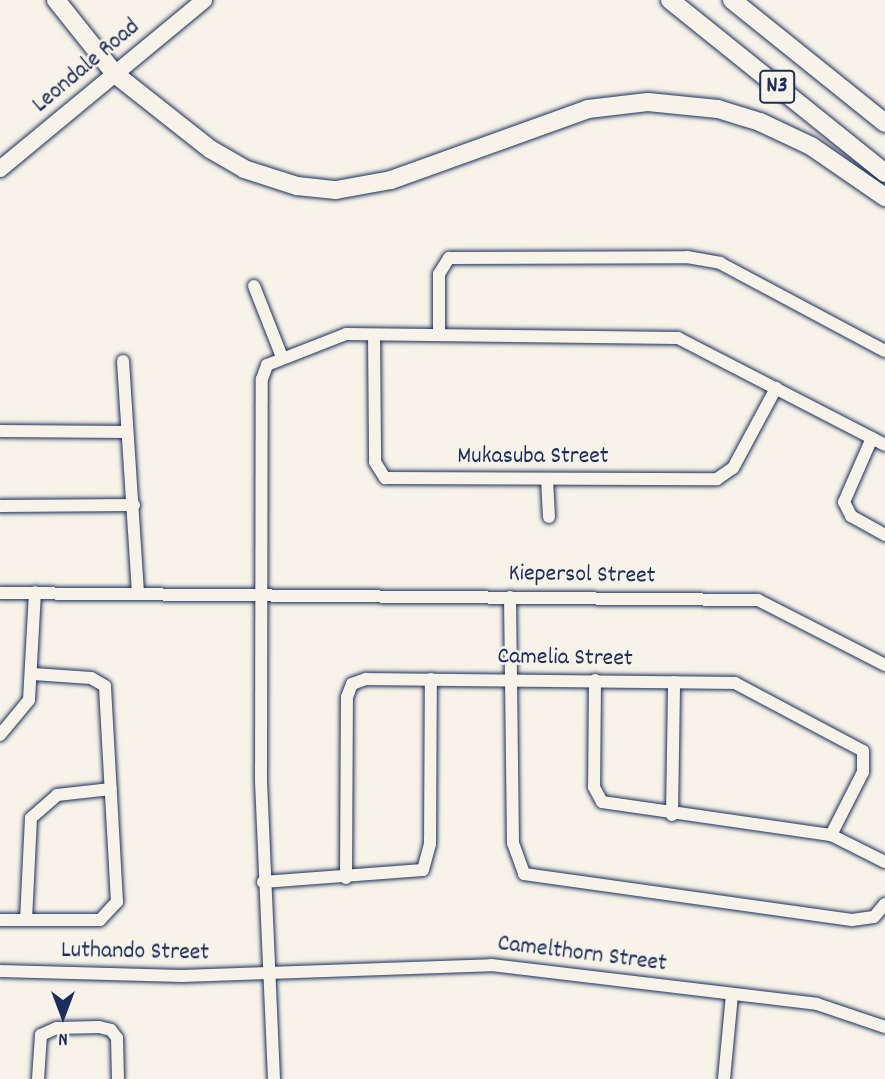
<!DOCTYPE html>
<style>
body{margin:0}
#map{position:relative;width:885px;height:1079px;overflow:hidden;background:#f7f3e8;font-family:Dekko,sans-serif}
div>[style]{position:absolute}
.roads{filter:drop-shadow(0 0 2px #1b2f5e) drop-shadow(0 0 2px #1b2f5e)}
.minor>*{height:12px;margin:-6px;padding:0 6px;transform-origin:6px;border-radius:6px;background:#f7f3e8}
.major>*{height:16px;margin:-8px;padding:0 8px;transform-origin:8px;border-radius:8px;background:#f7f3e8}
.highway>*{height:18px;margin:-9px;padding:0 9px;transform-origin:9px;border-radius:9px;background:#f7f3e8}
span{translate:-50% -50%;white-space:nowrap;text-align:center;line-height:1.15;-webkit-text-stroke:5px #f7f3e8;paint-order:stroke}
.shield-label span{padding:2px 5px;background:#f7f3e8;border:2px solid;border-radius:5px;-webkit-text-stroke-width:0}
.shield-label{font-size:23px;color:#1b2f5e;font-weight:700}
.street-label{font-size:24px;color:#1b2f5e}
.north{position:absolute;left:28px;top:981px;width:70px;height:70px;-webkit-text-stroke:5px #f7f3e8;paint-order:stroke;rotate:180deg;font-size:19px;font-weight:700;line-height:28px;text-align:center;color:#1b2f5e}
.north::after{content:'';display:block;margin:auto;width:24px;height:32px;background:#1b2f5e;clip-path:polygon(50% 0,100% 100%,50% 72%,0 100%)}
</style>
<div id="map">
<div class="roads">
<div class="minor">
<i style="left:254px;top:286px;width:76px;rotate:68.5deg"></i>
<i style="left:374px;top:335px;width:127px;rotate:89.5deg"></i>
<i style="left:375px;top:462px;width:19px;rotate:58deg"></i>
<i style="left:385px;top:478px;width:332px;rotate:0.2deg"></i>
<i style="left:717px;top:479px;width:19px;rotate:-35deg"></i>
<i style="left:733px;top:468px;width:91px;rotate:-61.7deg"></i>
<i style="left:439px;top:335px;width:61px;rotate:-90deg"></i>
<i style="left:439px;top:274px;width:19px;rotate:-58deg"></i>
<i style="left:449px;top:258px;width:238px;rotate:-0.2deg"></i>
<i style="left:687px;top:257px;width:34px;rotate:10deg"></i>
<i style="left:720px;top:263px;width:187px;rotate:28.1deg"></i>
<i style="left:123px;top:361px;width:231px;rotate:86.3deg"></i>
<i style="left:0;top:431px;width:127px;rotate:0.5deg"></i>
<i style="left:872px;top:438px;width:70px;rotate:113.6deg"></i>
<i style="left:844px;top:502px;width:16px;rotate:63deg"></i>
<i style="left:851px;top:516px;width:39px;rotate:29deg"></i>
<i style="left:547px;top:479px;width:38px;rotate:87deg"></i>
<i style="left:0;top:506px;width:134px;rotate:-0.4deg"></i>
<i style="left:0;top:593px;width:758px;rotate:0.53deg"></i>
<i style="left:758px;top:600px;width:143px;rotate:27.1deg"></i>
<i style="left:510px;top:597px;width:246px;rotate:89.3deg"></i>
<i style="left:513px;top:843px;width:33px;rotate:70deg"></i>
<i style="left:524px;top:874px;width:331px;rotate:8deg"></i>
<i style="left:852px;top:920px;width:22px;rotate:-8deg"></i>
<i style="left:874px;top:917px;width:17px;rotate:-50deg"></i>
<i style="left:595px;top:680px;width:107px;rotate:90.5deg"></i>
<i style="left:594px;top:787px;width:17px;rotate:62deg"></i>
<i style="left:602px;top:802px;width:231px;rotate:8.2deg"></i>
<i style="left:831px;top:835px;width:60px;rotate:26.6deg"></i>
<i style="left:0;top:735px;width:45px;rotate:-50.4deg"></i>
<i style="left:29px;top:700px;width:108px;rotate:-86.8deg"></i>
<i style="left:672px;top:815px;width:133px;rotate:-89.1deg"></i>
<i style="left:346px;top:878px;width:181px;rotate:-89.7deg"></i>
<i style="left:347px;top:697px;width:14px;rotate:-69deg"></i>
<i style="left:352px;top:684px;width:15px;rotate:-20deg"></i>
<i style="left:366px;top:679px;width:369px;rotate:0.6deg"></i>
<i style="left:735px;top:683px;width:145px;rotate:28deg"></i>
<i style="left:863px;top:751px;width:21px;rotate:90deg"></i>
<i style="left:863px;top:772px;width:71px;rotate:116.9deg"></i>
<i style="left:263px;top:882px;width:160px;rotate:-4.3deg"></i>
<i style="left:423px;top:870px;width:27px;rotate:-75deg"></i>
<i style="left:430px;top:844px;width:165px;rotate:-89.7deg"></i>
<i style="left:0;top:920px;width:100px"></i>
<i style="left:100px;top:920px;width:25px;rotate:-47deg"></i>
<i style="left:117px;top:902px;width:216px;rotate:-93.2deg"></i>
<i style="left:105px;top:686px;width:16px;rotate:-150deg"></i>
<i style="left:91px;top:678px;width:58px;rotate:-176.1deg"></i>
<i style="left:26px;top:920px;width:102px;rotate:-87.2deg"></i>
<i style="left:31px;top:818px;width:35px;rotate:-41deg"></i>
<i style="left:57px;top:795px;width:54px;rotate:-6.3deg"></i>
<i style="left:0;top:971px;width:182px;rotate:1.6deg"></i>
<i style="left:182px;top:976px;width:309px;rotate:-2deg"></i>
<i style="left:491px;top:965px;width:328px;rotate:6.8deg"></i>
<i style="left:817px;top:1004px;width:72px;rotate:18.7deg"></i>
<i style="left:38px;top:1079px;width:44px;rotate:-86.1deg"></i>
<i style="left:41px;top:1035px;width:17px;rotate:-24deg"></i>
<i style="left:57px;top:1028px;width:42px;rotate:-1.4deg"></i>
<i style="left:99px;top:1027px;width:12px;rotate:14deg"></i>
<i style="left:111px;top:1030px;width:10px;rotate:53deg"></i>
<i style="left:117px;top:1038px;width:41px;rotate:88.6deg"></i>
<i style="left:274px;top:1079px;width:299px;rotate:-92.5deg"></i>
<i style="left:261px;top:780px;width:401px;rotate:-89.9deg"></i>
<i style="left:262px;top:379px;width:15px;rotate:-70deg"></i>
<i style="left:267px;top:365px;width:85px;rotate:-21.4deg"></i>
<i style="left:346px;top:334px;width:332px;rotate:0.7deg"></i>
<i style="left:678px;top:338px;width:233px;rotate:27.3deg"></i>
<i style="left:724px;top:1079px;width:85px;rotate:-84.6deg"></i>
</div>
<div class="major">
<i style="left:0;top:169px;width:265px;rotate:-39.6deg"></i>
</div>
<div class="highway">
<i style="left:56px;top:0;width:95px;rotate:51.4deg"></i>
<i style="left:115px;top:74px;width:121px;rotate:38.3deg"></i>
<i style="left:210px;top:149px;width:39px;rotate:30deg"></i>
<i style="left:244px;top:169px;width:56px;rotate:17.8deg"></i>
<i style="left:297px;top:186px;width:39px;rotate:6deg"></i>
<i style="left:336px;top:190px;width:56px;rotate:-10.3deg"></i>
<i style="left:391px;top:180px;width:209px;rotate:-19.8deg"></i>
<i style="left:588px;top:109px;width:60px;rotate:-6.7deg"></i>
<i style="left:648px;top:102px;width:70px;rotate:5.7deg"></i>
<i style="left:718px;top:109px;width:44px;rotate:17.2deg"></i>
<i style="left:760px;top:122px;width:56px;rotate:25.2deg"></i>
<i style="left:811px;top:146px;width:90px;rotate:34.6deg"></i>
<i style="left:670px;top:0;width:276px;rotate:38.8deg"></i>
<i style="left:732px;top:0;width:196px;rotate:38.8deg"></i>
</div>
</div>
<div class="shield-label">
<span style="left:777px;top:87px">N3</span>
</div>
<div class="street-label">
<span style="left:87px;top:67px;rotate:-40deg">Leondale Road</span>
<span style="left:533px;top:458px">Mukasuba Street</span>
<span style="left:582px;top:576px;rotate:1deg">Kiepersol Street</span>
<span style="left:565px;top:659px;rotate:1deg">Camelia Street</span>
<span style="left:135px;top:953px;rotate:1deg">Luthando Street</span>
<span style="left:582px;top:955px;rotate:7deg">Camelthorn Street</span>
</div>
<div class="north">N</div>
</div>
